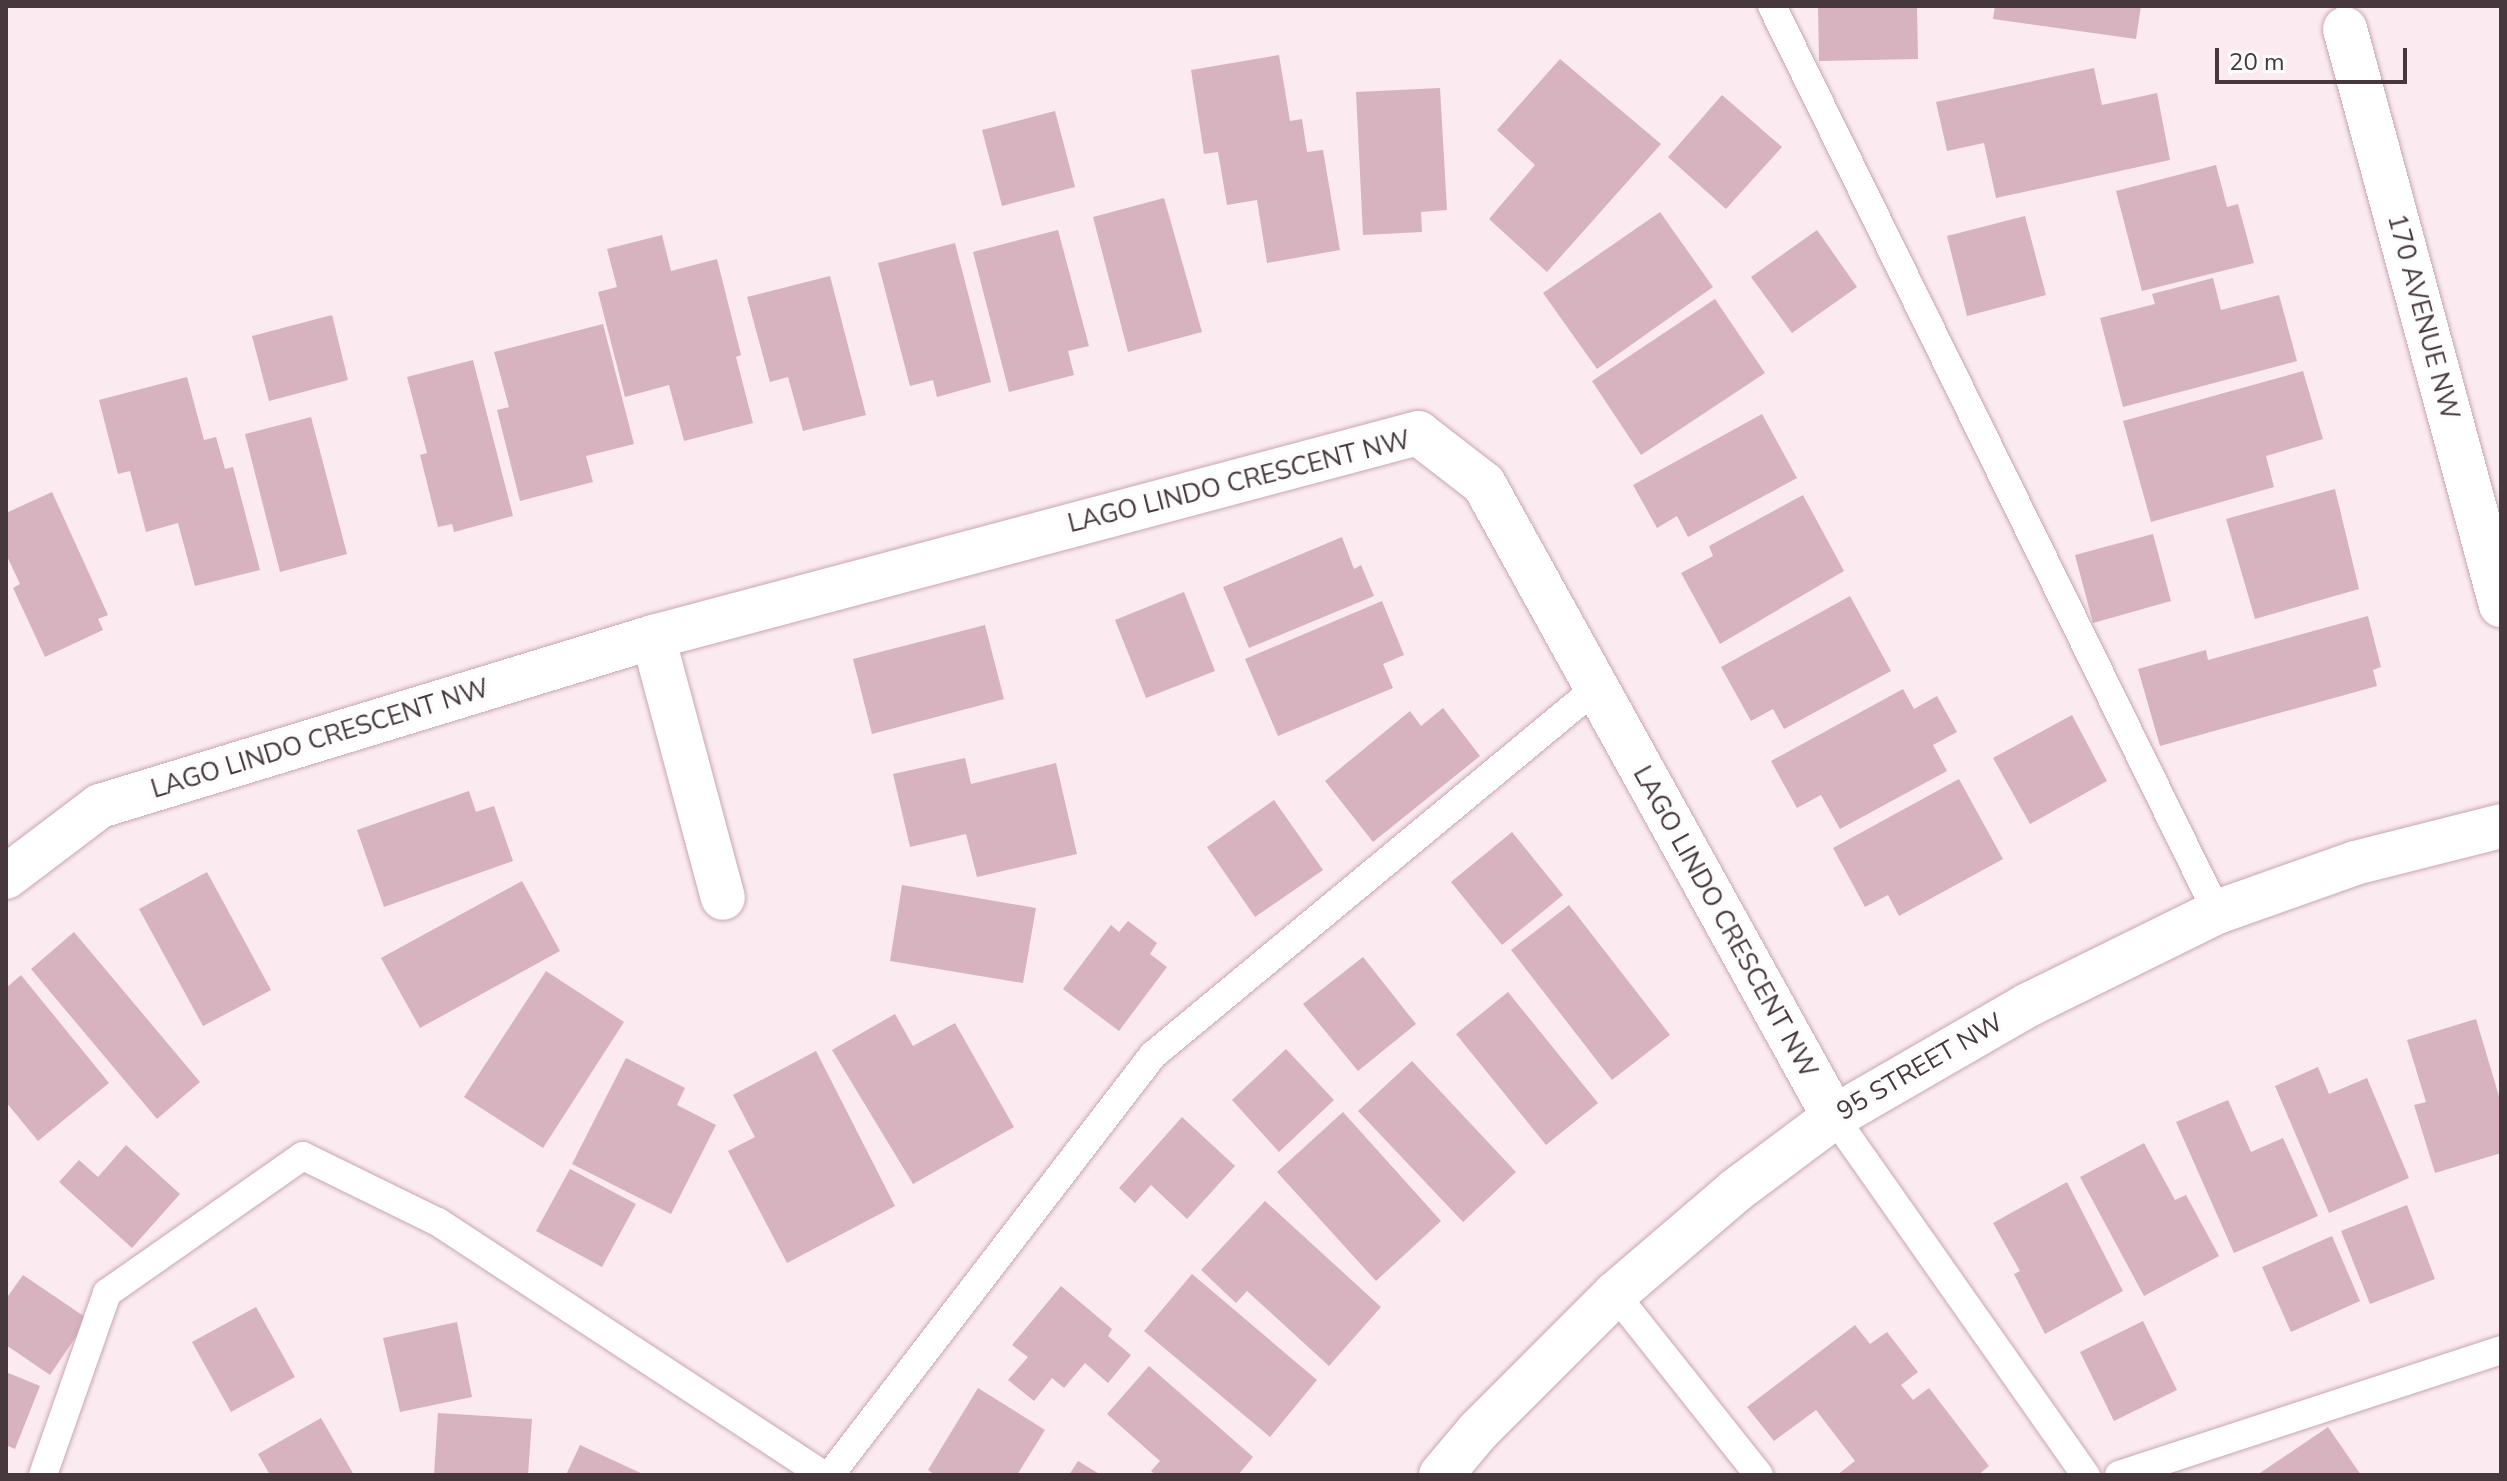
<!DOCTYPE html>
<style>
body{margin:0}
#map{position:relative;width:2507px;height:1481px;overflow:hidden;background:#fbebf0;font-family:"Nunito Sans",sans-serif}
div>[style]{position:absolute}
.building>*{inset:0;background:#d7b2bf}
.roads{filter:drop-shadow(0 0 2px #c9a6b2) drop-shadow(0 0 2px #c9a6b2)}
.service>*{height:28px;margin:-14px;padding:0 14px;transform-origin:14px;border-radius:14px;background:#fff}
.minor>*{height:44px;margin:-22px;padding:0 22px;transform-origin:22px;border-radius:22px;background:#fff}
.tertiary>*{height:44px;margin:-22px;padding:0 22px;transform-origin:22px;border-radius:22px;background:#fff}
span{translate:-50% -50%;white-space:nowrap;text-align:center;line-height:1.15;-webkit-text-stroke:8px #fdfdfd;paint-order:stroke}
.street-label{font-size:26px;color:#47383d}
.frame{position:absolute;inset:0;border:8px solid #47383d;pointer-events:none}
.scale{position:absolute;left:2215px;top:48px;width:192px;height:36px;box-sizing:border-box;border:4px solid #47383d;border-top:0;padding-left:10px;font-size:24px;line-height:28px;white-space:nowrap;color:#47383d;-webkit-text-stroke:6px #fdfdfd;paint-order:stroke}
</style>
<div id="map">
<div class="building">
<i style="clip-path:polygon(1818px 6px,1917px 6px,1918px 59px,1819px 61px)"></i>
<i style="clip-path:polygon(1995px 6px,2141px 6px,2136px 39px,1993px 19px)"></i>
<i style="clip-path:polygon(1279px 55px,1290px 121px,1302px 119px,1307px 152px,1323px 150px,1340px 250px,1267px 263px,1257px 200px,1227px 205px,1218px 152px,1204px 154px,1191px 70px)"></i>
<i style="clip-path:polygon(1560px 59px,1661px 144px,1547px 272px,1489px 219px,1535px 165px,1497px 130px)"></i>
<i style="clip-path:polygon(2094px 68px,2102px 105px,2157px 93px,2170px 160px,1996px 198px,1984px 143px,1947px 151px,1936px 102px)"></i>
<i style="clip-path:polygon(1440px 88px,1447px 210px,1421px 212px,1422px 232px,1363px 235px,1356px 92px)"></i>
<i style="clip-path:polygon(1722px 95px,1782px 147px,1726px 209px,1668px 157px)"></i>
<i style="clip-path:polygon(1055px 111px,1075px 187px,1002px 206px,982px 130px)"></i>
<i style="clip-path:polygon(2216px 165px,2227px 207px,2238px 204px,2254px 263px,2142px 291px,2116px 191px)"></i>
<i style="clip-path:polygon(1164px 198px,1202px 332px,1128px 352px,1093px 217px)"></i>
<i style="clip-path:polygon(1660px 212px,1713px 287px,1597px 369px,1543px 293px)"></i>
<i style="clip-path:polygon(2025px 216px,2046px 295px,1967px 316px,1947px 236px)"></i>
<i style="clip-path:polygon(1058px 230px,1089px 346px,1068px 351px,1074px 375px,1009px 392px,973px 252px)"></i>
<i style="clip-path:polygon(1817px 230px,1857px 287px,1792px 333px,1751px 277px)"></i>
<i style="clip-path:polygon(662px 235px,671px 271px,717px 259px,741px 355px,736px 357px,753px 423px,684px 441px,669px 385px,625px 397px,598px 292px,617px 287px,607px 249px)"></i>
<i style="clip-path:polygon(955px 243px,991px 382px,937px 397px,933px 380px,910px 386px,878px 263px)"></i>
<i style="clip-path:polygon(830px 276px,866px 415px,803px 431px,788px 377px,770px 382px,747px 297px)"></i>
<i style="clip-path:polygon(2213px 278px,2221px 310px,2279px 295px,2297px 361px,2123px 407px,2100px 318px,2155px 304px,2152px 294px)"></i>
<i style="clip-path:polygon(1715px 299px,1765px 373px,1641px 455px,1592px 381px)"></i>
<i style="clip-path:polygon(332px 315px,348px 380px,269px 401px,252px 336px)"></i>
<i style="clip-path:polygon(603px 324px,634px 444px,586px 456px,593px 482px,520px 501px,497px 410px,509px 407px,494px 352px)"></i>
<i style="clip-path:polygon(473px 360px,513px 516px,454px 532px,452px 524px,438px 527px,420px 455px,427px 453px,407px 377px)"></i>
<i style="clip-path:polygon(2303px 371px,2323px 439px,2266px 456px,2274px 487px,2151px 522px,2123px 421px)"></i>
<i style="clip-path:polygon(187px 377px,204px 440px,216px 437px,225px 469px,233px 467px,260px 570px,195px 586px,178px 523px,146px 532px,130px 471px,118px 474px,99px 400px)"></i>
<i style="clip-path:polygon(1762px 414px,1797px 478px,1688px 537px,1677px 516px,1657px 528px,1633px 485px)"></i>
<i style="clip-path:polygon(311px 417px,347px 554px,280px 572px,245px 434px)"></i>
<i style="clip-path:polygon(2335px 489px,2359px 589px,2255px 619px,2226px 519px)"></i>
<i style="clip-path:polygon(52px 492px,108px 615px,98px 619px,103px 630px,45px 657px,13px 588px,20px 584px,6px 554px,6px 513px)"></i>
<i style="clip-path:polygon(1803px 495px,1844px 571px,1720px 644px,1681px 573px,1713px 556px,1709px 546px)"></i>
<i style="clip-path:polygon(2153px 534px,2171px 601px,2093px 623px,2075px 555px)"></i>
<i style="clip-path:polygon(1342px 537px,1354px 569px,1361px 565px,1374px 596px,1249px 648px,1223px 587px)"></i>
<i style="clip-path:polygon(1184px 592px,1215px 671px,1146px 698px,1115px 620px)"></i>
<i style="clip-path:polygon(1850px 596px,1891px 671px,1784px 729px,1773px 709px,1751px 721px,1721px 667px)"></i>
<i style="clip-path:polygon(1382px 601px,1404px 655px,1383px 664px,1393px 688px,1278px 736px,1245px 659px)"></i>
<i style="clip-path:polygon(2368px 616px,2381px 667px,2373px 670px,2377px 686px,2160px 746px,2138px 669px,2206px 650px,2208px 660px)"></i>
<i style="clip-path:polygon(985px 625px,1004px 699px,872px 734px,853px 659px)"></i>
<i style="clip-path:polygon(1903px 689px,1914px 709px,1937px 696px,1957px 732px,1933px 745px,1947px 771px,1840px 829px,1821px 795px,1797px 808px,1771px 761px)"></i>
<i style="clip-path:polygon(1443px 708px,1480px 756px,1373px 842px,1325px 781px,1410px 711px,1421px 726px)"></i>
<i style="clip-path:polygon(2072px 715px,2107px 781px,2030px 824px,1993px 758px)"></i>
<i style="clip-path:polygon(965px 758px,971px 784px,1056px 763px,1077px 854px,977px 877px,966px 834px,910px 847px,893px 774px)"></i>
<i style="clip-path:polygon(1959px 779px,2003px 859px,1899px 916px,1888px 895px,1865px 907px,1833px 848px)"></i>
<i style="clip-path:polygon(469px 791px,476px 812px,494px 806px,513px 861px,384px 907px,357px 830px)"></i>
<i style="clip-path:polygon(1274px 800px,1323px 870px,1255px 917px,1207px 847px)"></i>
<i style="clip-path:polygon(1512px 832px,1563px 895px,1502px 945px,1451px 882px)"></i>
<i style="clip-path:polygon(207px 872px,271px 990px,203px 1026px,139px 909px)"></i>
<i style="clip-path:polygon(522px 881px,560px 951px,420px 1028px,381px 958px)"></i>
<i style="clip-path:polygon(902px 885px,1036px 908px,1023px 983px,890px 961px)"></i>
<i style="clip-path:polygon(1569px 905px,1670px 1035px,1612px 1080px,1511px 950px)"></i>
<i style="clip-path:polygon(1128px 921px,1157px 943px,1150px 954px,1167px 967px,1119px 1031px,1063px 989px,1111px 925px,1119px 932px)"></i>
<i style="clip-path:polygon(74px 932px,200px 1082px,157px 1119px,31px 969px)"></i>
<i style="clip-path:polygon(1363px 957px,1416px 1024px,1358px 1071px,1303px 1004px)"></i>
<i style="clip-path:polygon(546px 971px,624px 1022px,543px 1148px,464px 1097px)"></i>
<i style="clip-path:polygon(21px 975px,109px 1083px,38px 1141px,6px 1102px,6px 988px)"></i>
<i style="clip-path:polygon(1508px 992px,1598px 1103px,1546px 1145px,1456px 1034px)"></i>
<i style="clip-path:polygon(895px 1014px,913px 1046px,955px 1023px,1014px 1127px,913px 1184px,832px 1050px)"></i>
<i style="clip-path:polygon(2476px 1019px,2501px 1103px,2501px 1153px,2435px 1173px,2414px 1105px,2426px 1102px,2407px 1040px)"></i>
<i style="clip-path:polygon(1286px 1049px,1334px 1100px,1279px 1152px,1232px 1100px)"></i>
<i style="clip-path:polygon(816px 1051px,895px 1206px,787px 1263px,728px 1151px,755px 1137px,733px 1095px)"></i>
<i style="clip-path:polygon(626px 1058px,685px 1088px,677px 1105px,716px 1125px,671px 1214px,572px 1164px)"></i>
<i style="clip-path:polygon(1412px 1061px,1516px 1172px,1463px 1222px,1358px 1111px)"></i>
<i style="clip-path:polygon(2318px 1067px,2329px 1094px,2367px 1078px,2409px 1178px,2329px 1213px,2275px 1086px)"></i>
<i style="clip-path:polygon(2228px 1100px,2251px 1152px,2283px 1138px,2318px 1216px,2234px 1253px,2176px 1122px)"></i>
<i style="clip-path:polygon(1343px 1112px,1441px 1221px,1376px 1281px,1277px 1172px)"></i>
<i style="clip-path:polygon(1182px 1117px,1235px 1166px,1187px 1219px,1151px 1185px,1135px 1203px,1119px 1188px)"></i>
<i style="clip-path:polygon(2144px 1143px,2175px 1200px,2186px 1195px,2219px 1256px,2144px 1296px,2080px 1177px)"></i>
<i style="clip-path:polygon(126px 1145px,180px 1194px,132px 1248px,59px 1182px,79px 1160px,98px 1177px)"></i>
<i style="clip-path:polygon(570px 1169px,636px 1204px,602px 1267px,536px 1231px)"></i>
<i style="clip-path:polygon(2067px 1182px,2123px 1291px,2045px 1334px,2014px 1274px,2020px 1271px,1993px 1223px)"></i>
<i style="clip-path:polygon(1265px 1201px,1381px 1307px,1329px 1366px,1247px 1291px,1236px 1303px,1201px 1270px)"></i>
<i style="clip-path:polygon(2407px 1205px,2435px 1279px,2370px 1304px,2341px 1231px)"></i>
<i style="clip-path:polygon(2332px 1236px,2360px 1301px,2291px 1332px,2262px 1267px)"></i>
<i style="clip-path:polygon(1192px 1274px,1317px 1380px,1270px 1437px,1144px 1331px)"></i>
<i style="clip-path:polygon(23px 1275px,88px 1319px,50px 1375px,6px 1345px,6px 1299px)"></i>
<i style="clip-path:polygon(1061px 1286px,1112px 1329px,1108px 1336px,1131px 1355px,1108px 1383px,1085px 1363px,1064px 1388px,1052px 1378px,1034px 1401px,1008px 1380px,1028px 1357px,1012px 1345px)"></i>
<i style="clip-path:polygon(256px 1307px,295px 1377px,231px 1412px,192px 1342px)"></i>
<i style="clip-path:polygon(2143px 1321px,2177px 1390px,2114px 1421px,2080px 1352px)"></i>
<i style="clip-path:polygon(457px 1322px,472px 1397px,400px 1412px,383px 1338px)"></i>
<i style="clip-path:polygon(1855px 1325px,1870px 1344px,1887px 1332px,1918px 1372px,1901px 1385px,1913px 1400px,1929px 1388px,1989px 1466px,1978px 1475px,1837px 1475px,1855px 1461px,1816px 1410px,1774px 1441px,1747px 1407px)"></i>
<i style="clip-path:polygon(1149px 1366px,1253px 1457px,1238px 1475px,1156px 1475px,1151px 1471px,1160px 1461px,1107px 1414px)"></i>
<i style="clip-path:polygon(6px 1372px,40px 1386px,15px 1449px,6px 1445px)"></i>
<i style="clip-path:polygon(978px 1388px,1045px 1430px,1017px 1475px,935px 1475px,928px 1470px)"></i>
<i style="clip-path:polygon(438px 1413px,532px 1419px,528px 1475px,434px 1475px)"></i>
<i style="clip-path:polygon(321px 1418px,354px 1475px,270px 1475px,258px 1454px)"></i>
<i style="clip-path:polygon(2328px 1427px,2361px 1475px,2257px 1475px)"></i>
<i style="clip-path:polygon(580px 1445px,645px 1475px,566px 1475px)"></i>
<i style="clip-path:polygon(1078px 1461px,1101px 1475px,1069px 1475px)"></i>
</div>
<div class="roads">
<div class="service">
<i style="left:1772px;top:6px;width:1009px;rotate:63.84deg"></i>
<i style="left:1834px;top:1117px;width:438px;rotate:54.9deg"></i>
<i style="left:1615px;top:1294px;width:231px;rotate:51.5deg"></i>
<i style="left:43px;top:1475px;width:193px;rotate:-70.6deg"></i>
<i style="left:107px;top:1293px;width:239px;rotate:-35deg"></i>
<i style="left:303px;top:1156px;width:150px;rotate:26.1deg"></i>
<i style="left:438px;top:1222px;width:461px;rotate:33.3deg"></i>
<i style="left:830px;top:1475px;width:530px;rotate:-52.44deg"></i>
<i style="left:1153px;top:1055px;width:574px;rotate:-39.63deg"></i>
<i style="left:2119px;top:1475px;width:402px;rotate:-18.1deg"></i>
</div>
<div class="minor">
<i style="left:2345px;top:29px;width:597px;rotate:74.85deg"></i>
<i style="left:653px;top:637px;width:270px;rotate:75deg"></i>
<i style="left:6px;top:877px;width:118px;rotate:-37.1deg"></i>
<i style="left:100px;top:806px;width:578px;rotate:-16.99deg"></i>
<i style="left:653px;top:637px;width:792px;rotate:-14.93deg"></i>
<i style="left:1418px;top:433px;width:83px;rotate:37.7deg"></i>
<i style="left:1484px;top:484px;width:723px;rotate:61.06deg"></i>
</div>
<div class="tertiary">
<i style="left:1441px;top:1475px;width:57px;rotate:-49.9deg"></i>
<i style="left:1478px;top:1431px;width:194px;rotate:-45deg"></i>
<i style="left:1615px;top:1294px;width:158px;rotate:-40.6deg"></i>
<i style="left:1735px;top:1191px;width:124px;rotate:-36.8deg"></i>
<i style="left:1834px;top:1117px;width:224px;rotate:-30deg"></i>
<i style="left:2028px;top:1005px;width:211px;rotate:-26.2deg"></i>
<i style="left:2217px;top:912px;width:146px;rotate:-19.5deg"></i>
<i style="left:2355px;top:863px;width:151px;rotate:-14.2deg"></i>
</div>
</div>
<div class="street-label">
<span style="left:2423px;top:317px;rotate:75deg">170 AVENUE NW</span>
<span style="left:1239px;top:482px;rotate:-14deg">LAGO LINDO CRESCENT NW</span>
<span style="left:320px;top:739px;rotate:-17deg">LAGO LINDO CRESCENT NW</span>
<span style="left:1725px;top:922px;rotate:61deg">LAGO LINDO CRESCENT NW</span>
<span style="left:1920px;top:1067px;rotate:-30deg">95 STREET NW</span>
</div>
<div class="frame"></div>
<div class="scale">20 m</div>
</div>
